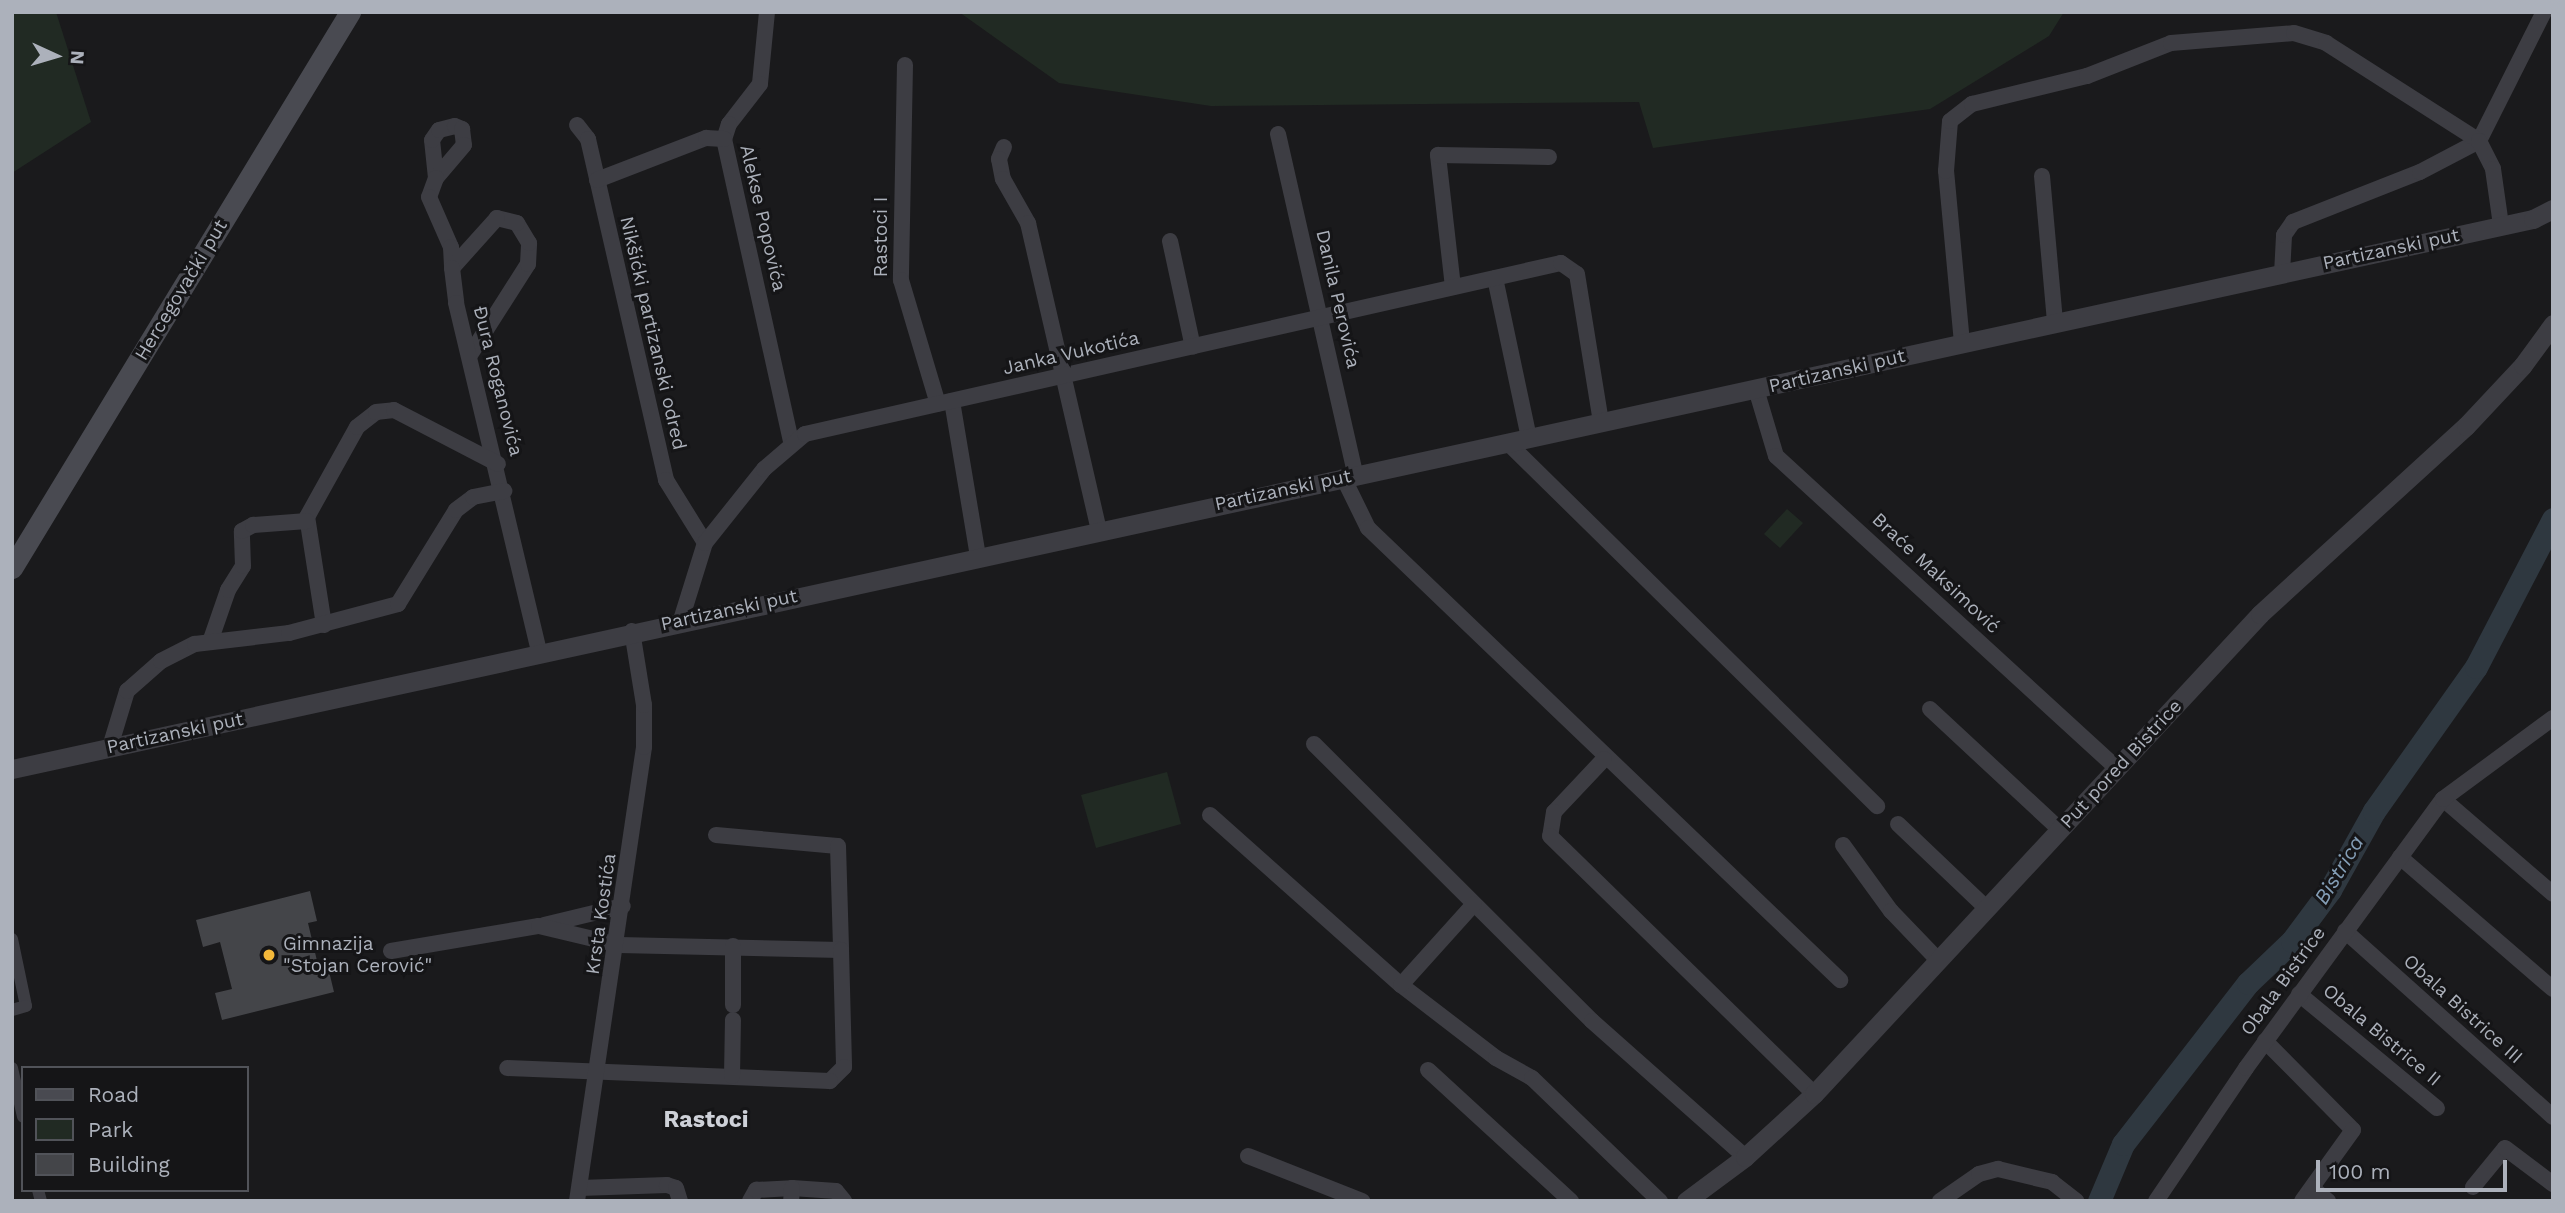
<!DOCTYPE html>
<meta charset="utf-8">
<style>
body{margin:0}
#map{position:relative;width:2565px;height:1213px;overflow:hidden;background:#1a1a1c;font-family:"Work Sans",sans-serif}
div>[style]{position:absolute}
.green>*{inset:0;background:#212a23}
.river>*{height:23px;margin:-11.5px;padding:0 11.5px;transform-origin:11.5px;border-radius:11.5px;background:#2f3840}
.building>*{inset:0;background:#444549}
.pedestrian>*{height:12px;margin:-6px;padding:0 6px;transform-origin:6px;border-radius:6px;background:#3d3d43}
.minor>*{height:16px;margin:-8px;padding:0 8px;transform-origin:8px;border-radius:8px;background:#3d3d43}
.tertiary>*{height:19px;margin:-9.5px;padding:0 9.5px;transform-origin:9.5px;border-radius:9.5px;background:#3d3d43}
.secondary>*{height:21px;margin:-10.5px;padding:0 10.5px;transform-origin:10.5px;border-radius:10.5px;background:#494a51}
.dots>*{width:19px;height:19px;translate:-50% -50%;box-sizing:border-box;border:4px solid #151517;border-radius:50%}
span{translate:-50% -50%;white-space:nowrap;text-align:center;line-height:1.15;-webkit-text-stroke:6px #151517;paint-order:stroke}
.street-label{font-size:19px;color:#acb1bb}
.poi-label{font-size:19px;color:#acb1bb}
.left{translate:0 -50%;text-align:left}
.water-label{font-size:21px;color:#849eb6;font-style:italic}
.quarter-label{font-size:23px;color:#cdd0d7;font-weight:700}
.frame{position:absolute;inset:0;border:14px solid #acb1bb;pointer-events:none}
.legend{position:absolute;left:21px;top:1066px;width:228px;height:126px;box-sizing:border-box;background:#151517;border:2px solid #515359;margin:0;padding:9px 12px;list-style:none;font-size:21px;color:#acb1bb}
.legend li{display:flex;align-items:center;gap:14px;height:35px}
.legend b{width:35px;border:2px solid #515359}
.north{position:absolute;left:21px;top:21px;width:70px;height:70px;-webkit-text-stroke:5px #151517;paint-order:stroke;rotate:94deg;font-size:19px;font-weight:700;line-height:28px;text-align:center;color:#acb1bb}
.north::after{content:'';display:block;margin:auto;width:24px;height:32px;background:#acb1bb;clip-path:polygon(50% 0,100% 100%,50% 72%,0 100%)}
.scale{position:absolute;left:2316px;top:1160px;width:191px;height:32px;box-sizing:border-box;border:4px solid #acb1bb;border-top:0;padding-left:9px;font-size:21px;line-height:24px;white-space:nowrap;color:#acb1bb;-webkit-text-stroke:5px #151517;paint-order:stroke}
</style>
<div id="map">
<div class="green">
<i style="clip-path:polygon(12px 12px,56px 12px,91px 122px,12px 173px)"></i>
<i style="clip-path:polygon(959px 12px,2064px 12px,2049px 36px,1930px 109px,1653px 148px,1639px 102px,1211px 106px,1059px 83px)"></i>
<i style="clip-path:polygon(1787px 509px,1803px 523px,1780px 548px,1764px 534px)"></i>
<i style="clip-path:polygon(1167px 772px,1181px 824px,1096px 848px,1081px 795px)"></i>
</div>
<div class="river">
<i style="left:2099px;top:1201px;width:62px;rotate:-67.2deg"></i>
<i style="left:2123px;top:1144px;width:204px;rotate:-52.2deg"></i>
<i style="left:2248px;top:983px;width:61px;rotate:-43.7deg"></i>
<i style="left:2292px;top:941px;width:64px;rotate:-53.3deg"></i>
<i style="left:2330px;top:890px;width:90px;rotate:-60.9deg"></i>
<i style="left:2374px;top:811px;width:176px;rotate:-54.7deg"></i>
<i style="left:2476px;top:667px;width:167px;rotate:-62.5deg"></i>
</div>
<div class="building">
<i style="clip-path:polygon(310px 891px,317px 921px,308px 923px,318px 965px,327px 963px,334px 992px,222px 1020px,215px 993px,232px 989px,220px 942px,203px 947px,196px 920px)"></i>
</div>
<div class="pedestrian">
<i style="left:12px;top:939px;width:68px;rotate:78.2deg"></i>
<i style="left:26px;top:1006px;width:15px;rotate:164deg"></i>
<i style="left:12px;top:1068px;width:50px;rotate:77.3deg"></i>
<i style="left:38px;top:1190px;width:11px;rotate:75deg"></i>
</div>
<div class="minor">
<i style="left:767px;top:12px;width:72px;rotate:95.6deg"></i>
<i style="left:760px;top:84px;width:51px;rotate:127.8deg"></i>
<i style="left:729px;top:124px;width:16px;rotate:108deg"></i>
<i style="left:724px;top:139px;width:309px;rotate:77.5deg"></i>
<i style="left:905px;top:65px;width:215px;rotate:91.1deg"></i>
<i style="left:901px;top:280px;width:129px;rotate:73.4deg"></i>
<i style="left:577px;top:125px;width:18px;rotate:52deg"></i>
<i style="left:588px;top:139px;width:350px;rotate:77.1deg"></i>
<i style="left:666px;top:480px;width:74px;rotate:58.2deg"></i>
<i style="left:1278px;top:134px;width:349px;rotate:77.2deg"></i>
<i style="left:1004px;top:147px;width:13px;rotate:113deg"></i>
<i style="left:999px;top:159px;width:20px;rotate:79deg"></i>
<i style="left:1003px;top:179px;width:51px;rotate:60.4deg"></i>
<i style="left:1028px;top:223px;width:315px;rotate:77deg"></i>
<i style="left:2042px;top:176px;width:147px;rotate:84.9deg"></i>
<i style="left:436px;top:178px;width:38px;rotate:-96deg"></i>
<i style="left:432px;top:140px;width:12px;rotate:-55deg"></i>
<i style="left:439px;top:130px;width:16px;rotate:-14deg"></i>
<i style="left:455px;top:126px;width:8px;rotate:23deg"></i>
<i style="left:462px;top:129px;width:16px;rotate:83deg"></i>
<i style="left:464px;top:145px;width:43px;rotate:130.3deg"></i>
<i style="left:436px;top:178px;width:20px;rotate:110deg"></i>
<i style="left:429px;top:197px;width:55px;rotate:66.3deg"></i>
<i style="left:451px;top:247px;width:21px;rotate:87deg"></i>
<i style="left:597px;top:180px;width:117px;rotate:-21.1deg"></i>
<i style="left:706px;top:138px;width:18px;rotate:3deg"></i>
<i style="left:1170px;top:241px;width:108px;rotate:77.8deg"></i>
<i style="left:2282px;top:274px;width:39px;rotate:-87deg"></i>
<i style="left:2284px;top:235px;width:16px;rotate:-55deg"></i>
<i style="left:2293px;top:222px;width:136px;rotate:-21.5deg"></i>
<i style="left:2420px;top:172px;width:67px;rotate:-27.7deg"></i>
<i style="left:2479px;top:141px;width:144px;rotate:-63.3deg"></i>
<i style="left:1495px;top:278px;width:164px;rotate:78deg"></i>
<i style="left:1453px;top:287px;width:133px;rotate:-96.5deg"></i>
<i style="left:1438px;top:155px;width:111px;rotate:1deg"></i>
<i style="left:1962px;top:343px;width:173px;rotate:-95.3deg"></i>
<i style="left:1946px;top:171px;width:50px;rotate:-85.4deg"></i>
<i style="left:1950px;top:121px;width:28px;rotate:-38deg"></i>
<i style="left:1972px;top:104px;width:118px;rotate:-13.7deg"></i>
<i style="left:2087px;top:76px;width:90px;rotate:-21.4deg"></i>
<i style="left:2171px;top:43px;width:123px;rotate:-4.6deg"></i>
<i style="left:2294px;top:33px;width:34px;rotate:17deg"></i>
<i style="left:2326px;top:43px;width:182px;rotate:32.6deg"></i>
<i style="left:2479px;top:141px;width:31px;rotate:63deg"></i>
<i style="left:2493px;top:169px;width:57px;rotate:81.9deg"></i>
<i style="left:470px;top:355px;width:108px;rotate:-57.5deg"></i>
<i style="left:528px;top:264px;width:21px;rotate:-87deg"></i>
<i style="left:529px;top:243px;width:23px;rotate:-121deg"></i>
<i style="left:517px;top:223px;width:21px;rotate:-166deg"></i>
<i style="left:497px;top:218px;width:67px;rotate:132deg"></i>
<i style="left:452px;top:268px;width:35px;rotate:83deg"></i>
<i style="left:456px;top:303px;width:359px;rotate:76.6deg"></i>
<i style="left:1756px;top:389px;width:70px;rotate:73.4deg"></i>
<i style="left:1776px;top:456px;width:464px;rotate:42.5deg"></i>
<i style="left:952px;top:401px;width:157px;rotate:80.5deg"></i>
<i style="left:1508px;top:443px;width:518px;rotate:44.53deg"></i>
<i style="left:1343px;top:477px;width:57px;rotate:63.9deg"></i>
<i style="left:1368px;top:528px;width:654px;rotate:43.76deg"></i>
<i style="left:681px;top:620px;width:81px;rotate:-72.7deg"></i>
<i style="left:705px;top:543px;width:95px;rotate:-51.4deg"></i>
<i style="left:764px;top:469px;width:54px;rotate:-40.5deg"></i>
<i style="left:805px;top:434px;width:775px;rotate:-12.75deg"></i>
<i style="left:1561px;top:263px;width:19px;rotate:35deg"></i>
<i style="left:1577px;top:274px;width:150px;rotate:80.8deg"></i>
<i style="left:324px;top:625px;width:109px;rotate:-98.9deg"></i>
<i style="left:307px;top:517px;width:103px;rotate:-60.9deg"></i>
<i style="left:357px;top:427px;width:24px;rotate:-38deg"></i>
<i style="left:376px;top:412px;width:18px;rotate:-6deg"></i>
<i style="left:394px;top:410px;width:117px;rotate:27.4deg"></i>
<i style="left:210px;top:642px;width:55px;rotate:-70.9deg"></i>
<i style="left:228px;top:590px;width:28px;rotate:-58deg"></i>
<i style="left:243px;top:566px;width:35px;rotate:-92deg"></i>
<i style="left:242px;top:531px;width:13px;rotate:-29deg"></i>
<i style="left:253px;top:525px;width:54px;rotate:-4.2deg"></i>
<i style="left:1930px;top:709px;width:178px;rotate:42.9deg"></i>
<i style="left:1314px;top:744px;width:392px;rotate:44.9deg"></i>
<i style="left:1592px;top:1021px;width:205px;rotate:41.6deg"></i>
<i style="left:110px;top:747px;width:59px;rotate:-73.1deg"></i>
<i style="left:127px;top:691px;width:45px;rotate:-41.4deg"></i>
<i style="left:161px;top:661px;width:38px;rotate:-27deg"></i>
<i style="left:195px;top:644px;width:95px;rotate:-6.7deg"></i>
<i style="left:289px;top:633px;width:113px;rotate:-14.9deg"></i>
<i style="left:398px;top:604px;width:110px;rotate:-58.3deg"></i>
<i style="left:456px;top:510px;width:21px;rotate:-37deg"></i>
<i style="left:473px;top:497px;width:32px;rotate:-11deg"></i>
<i style="left:1604px;top:759px;width:73px;rotate:133.3deg"></i>
<i style="left:1554px;top:812px;width:24px;rotate:99deg"></i>
<i style="left:1550px;top:836px;width:369px;rotate:44.3deg"></i>
<i style="left:2443px;top:799px;width:145px;rotate:40.8deg"></i>
<i style="left:1210px;top:815px;width:256px;rotate:41.7deg"></i>
<i style="left:1401px;top:985px;width:120px;rotate:37.5deg"></i>
<i style="left:1496px;top:1058px;width:41px;rotate:29.1deg"></i>
<i style="left:1532px;top:1078px;width:178px;rotate:43.9deg"></i>
<i style="left:1898px;top:824px;width:119px;rotate:43.6deg"></i>
<i style="left:716px;top:835px;width:122px;rotate:5.2deg"></i>
<i style="left:838px;top:846px;width:104px;rotate:88.3deg"></i>
<i style="left:1843px;top:845px;width:82px;rotate:54deg"></i>
<i style="left:1891px;top:911px;width:66px;rotate:46.2deg"></i>
<i style="left:2400px;top:857px;width:202px;rotate:40.8deg"></i>
<i style="left:544px;top:925px;width:81px;rotate:-13.5deg"></i>
<i style="left:2345px;top:931px;width:279px;rotate:41.8deg"></i>
<i style="left:391px;top:951px;width:150px;rotate:-9.6deg"></i>
<i style="left:539px;top:926px;width:82px;rotate:13.4deg"></i>
<i style="left:619px;top:945px;width:222px;rotate:1.3deg"></i>
<i style="left:841px;top:950px;width:117px;rotate:88.5deg"></i>
<i style="left:844px;top:1067px;width:20px;rotate:135deg"></i>
<i style="left:830px;top:1081px;width:323px;rotate:-177.7deg"></i>
<i style="left:1401px;top:985px;width:109px;rotate:-48deg"></i>
<i style="left:2299px;top:994px;width:179px;rotate:39.6deg"></i>
<i style="left:733px;top:1005px;width:59px;rotate:-90deg"></i>
<i style="left:2265px;top:1041px;width:125px;rotate:45.3deg"></i>
<i style="left:2353px;top:1130px;width:87px;rotate:125.7deg"></i>
<i style="left:1428px;top:1070px;width:194px;rotate:42.5deg"></i>
<i style="left:732px;top:1076px;width:56px;rotate:-89deg"></i>
<i style="left:1248px;top:1156px;width:123px;rotate:21.5deg"></i>
<i style="left:2473px;top:1187px;width:50px;rotate:-50.6deg"></i>
<i style="left:2505px;top:1148px;width:60px;rotate:36.9deg"></i>
<i style="left:580px;top:1188px;width:87px;rotate:-2deg"></i>
<i style="left:667px;top:1185px;width:9px;rotate:18deg"></i>
<i style="left:676px;top:1188px;width:14px;rotate:73deg"></i>
<i style="left:792px;top:1188px;width:44px;rotate:3.9deg"></i>
<i style="left:836px;top:1191px;width:13px;rotate:51deg"></i>
<i style="left:2312px;top:1188px;width:21px;rotate:39deg"></i>
<i style="left:577px;top:1201px;width:459px;rotate:-81.6deg"></i>
<i style="left:644px;top:747px;width:42px;rotate:-90deg"></i>
<i style="left:644px;top:705px;width:75px;rotate:-99.2deg"></i>
<i style="left:750px;top:1201px;width:13px;rotate:-61deg"></i>
<i style="left:756px;top:1190px;width:36px;rotate:-3deg"></i>
<i style="left:792px;top:1188px;width:13px;rotate:94deg"></i>
<i style="left:1940px;top:1201px;width:47px;rotate:-34.7deg"></i>
<i style="left:1979px;top:1174px;width:20px;rotate:-15deg"></i>
<i style="left:1998px;top:1169px;width:56px;rotate:13.5deg"></i>
<i style="left:2052px;top:1182px;width:31px;rotate:38deg"></i>
<i style="left:2156px;top:1201px;width:161px;rotate:-55.9deg"></i>
<i style="left:2246px;top:1068px;width:333px;rotate:-53.8deg"></i>
<i style="left:2443px;top:799px;width:137px;rotate:-36.4deg"></i>
</div>
<div class="tertiary">
<i style="left:12px;top:769px;width:2580px;rotate:-12.31deg"></i>
<i style="left:2533px;top:219px;width:22px;rotate:-27deg"></i>
<i style="left:1686px;top:1201px;width:74px;rotate:-36.7deg"></i>
<i style="left:1745px;top:1157px;width:93px;rotate:-42.4deg"></i>
<i style="left:1814px;top:1094px;width:655px;rotate:-47.1deg"></i>
<i style="left:2260px;top:614px;width:279px;rotate:-42.4deg"></i>
<i style="left:2466px;top:426px;width:83px;rotate:-46.9deg"></i>
<i style="left:2523px;top:365px;width:51px;rotate:-53.8deg"></i>
</div>
<div class="secondary">
<i style="left:12px;top:568px;width:651px;rotate:-58.7deg"></i>
</div>
<div class="dots">
<i style="left:269px;top:955px;background:#f3b83a"></i>
</div>
<div class="street-label">
<span style="left:763px;top:218px;rotate:77deg">Alekse Popovića</span>
<span style="left:881px;top:237px;rotate:-90deg">Rastoci I</span>
<span style="left:2391px;top:249px;rotate:-12deg">Partizanski put</span>
<span style="left:181px;top:290px;rotate:-59deg">Hercegovački put</span>
<span style="left:1338px;top:299px;rotate:77deg">Danila Perovića</span>
<span style="left:653px;top:333px;rotate:77deg">Nikšićki partizanski odred</span>
<span style="left:1071px;top:353px;rotate:-13deg">Janka Vukotića</span>
<span style="left:1837px;top:371px;rotate:-13deg">Partizanski put</span>
<span style="left:498px;top:381px;rotate:76deg">Đura Roganovića</span>
<span style="left:1283px;top:490px;rotate:-12deg">Partizanski put</span>
<span style="left:1936px;top:573px;rotate:43deg">Braće Maksimović</span>
<span style="left:729px;top:610px;rotate:-12deg">Partizanski put</span>
<span style="left:175px;top:733px;rotate:-12deg">Partizanski put</span>
<span style="left:2121px;top:764px;rotate:-47deg">Put pored Bistrice</span>
<span style="left:601px;top:914px;rotate:-82deg">Krsta Kostića</span>
<span style="left:2283px;top:981px;rotate:-54deg">Obala Bistrice</span>
<span style="left:2463px;top:1009px;rotate:42deg">Obala Bistrice III</span>
<span style="left:2382px;top:1035px;rotate:40deg">Obala Bistrice II</span>
</div>
<div class="poi-label">
<span class="left" style="left:283px;top:955px">Gimnazija<br>"Stojan Cerović"</span>
</div>
<div class="water-label">
<span style="left:2339px;top:870px;rotate:-59deg">Bistrica</span>
</div>
<div class="quarter-label">
<span style="left:706px;top:1120px">Rastoci</span>
</div>
<div class="frame"></div>
<ul class="legend">
<li><b style="height:9px;background:#494a51"></b>Road</li>
<li><b style="height:19px;background:#212a23"></b>Park</li>
<li><b style="height:19px;background:#444549"></b>Building</li>
</ul>
<div class="north">N</div>
<div class="scale">100 m</div>
</div>
